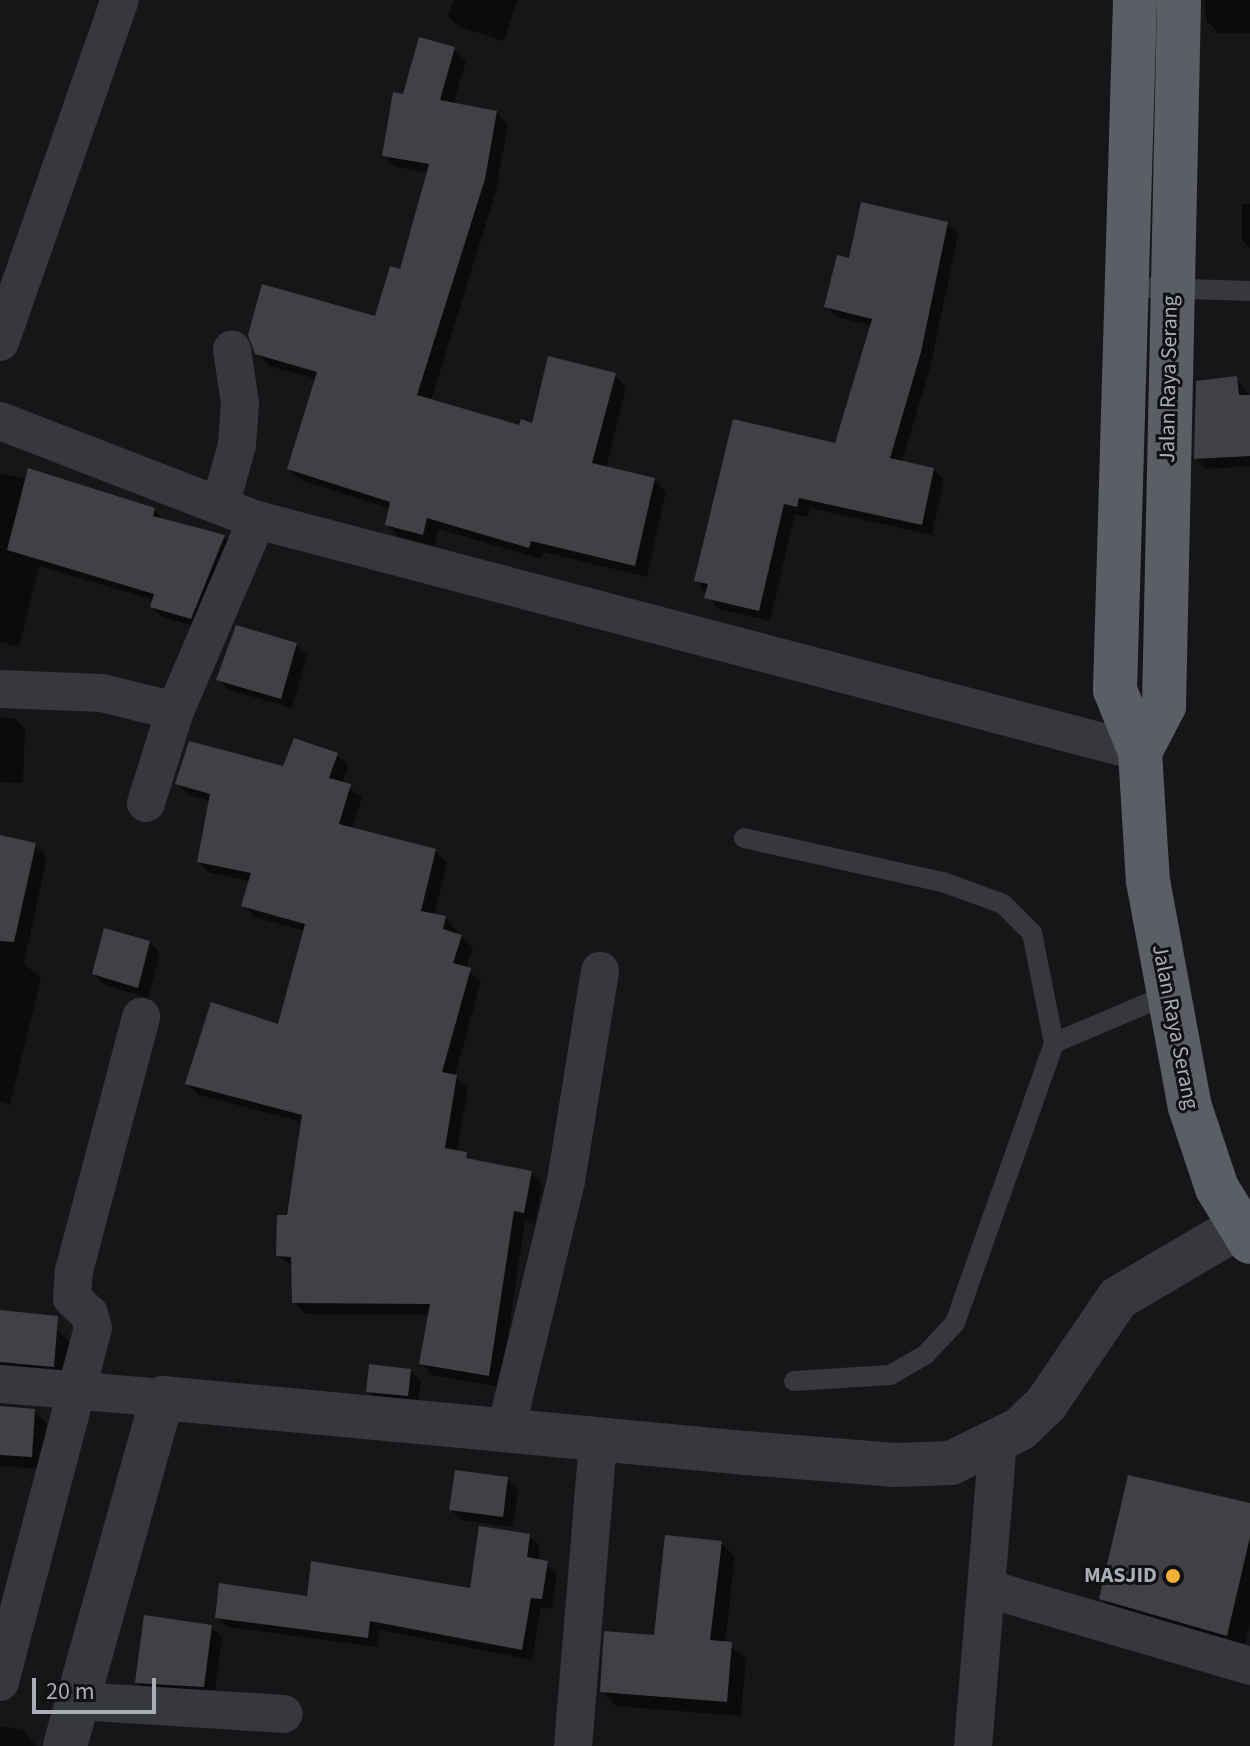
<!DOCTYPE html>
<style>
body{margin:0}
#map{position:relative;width:1250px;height:1746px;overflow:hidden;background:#161618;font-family:"Source Sans 3",sans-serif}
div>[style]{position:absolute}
.shadow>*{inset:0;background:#0007}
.building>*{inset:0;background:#404145}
.service>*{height:20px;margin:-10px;padding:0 10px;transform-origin:10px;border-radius:10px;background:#37383d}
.minor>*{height:38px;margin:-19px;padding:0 19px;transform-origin:19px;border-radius:19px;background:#37383d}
.tertiary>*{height:44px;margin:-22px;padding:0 22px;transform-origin:22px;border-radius:22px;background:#37383d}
.trunk>*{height:44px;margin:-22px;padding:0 22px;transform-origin:22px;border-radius:22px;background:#5b5e65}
.dots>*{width:22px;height:22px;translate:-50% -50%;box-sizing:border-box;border:4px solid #111113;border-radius:50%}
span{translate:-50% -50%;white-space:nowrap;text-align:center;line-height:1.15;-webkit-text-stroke:6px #111113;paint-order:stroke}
.street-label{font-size:22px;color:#a8adb8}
.poi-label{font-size:22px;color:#a8adb8;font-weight:700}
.right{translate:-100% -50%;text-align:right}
.scale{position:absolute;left:32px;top:1678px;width:124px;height:36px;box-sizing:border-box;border:4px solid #a8adb8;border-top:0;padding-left:10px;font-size:24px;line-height:28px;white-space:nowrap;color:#a8adb8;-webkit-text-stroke:6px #111113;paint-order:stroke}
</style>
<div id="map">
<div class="shadow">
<i style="clip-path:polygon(454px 0,517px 0,504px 41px,459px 27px,448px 16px)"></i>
<i style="clip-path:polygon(1205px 0,1250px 0,1250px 33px,1219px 33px,1206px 20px)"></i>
<i style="clip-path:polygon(454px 49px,466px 61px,453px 105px,496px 112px,508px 124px,496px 191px,431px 401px,520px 428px,533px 425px,614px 375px,626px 387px,606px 468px,654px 480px,666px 492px,647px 577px,543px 552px,541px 559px,439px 529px,435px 546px,399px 537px,387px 525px,391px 509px,301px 480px,289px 468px,317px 379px,269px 366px,257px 353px,376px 319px,401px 271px,429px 173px,396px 167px,384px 155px,404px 96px)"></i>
<i style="clip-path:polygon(1242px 204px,1250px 204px,1250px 248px,1242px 240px)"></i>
<i style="clip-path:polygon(947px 224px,958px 235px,931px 364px,902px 462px,933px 469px,944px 480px,932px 535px,810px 508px,808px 517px,795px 514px,770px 621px,718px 609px,696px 580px,836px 445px,872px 326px,837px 317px,826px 306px,851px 260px)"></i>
<i style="clip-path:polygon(1236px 378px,1250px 397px,1250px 466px,1206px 469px,1196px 459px)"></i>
<i style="clip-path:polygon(0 473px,154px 510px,164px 520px,224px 537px,234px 547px,201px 628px,162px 617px,152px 607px,154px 600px,39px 566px,19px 647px,0 642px)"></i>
<i style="clip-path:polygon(296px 645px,307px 656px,292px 708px,229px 690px,218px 679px)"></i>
<i style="clip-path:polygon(0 716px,16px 719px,25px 729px,23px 783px,0 782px)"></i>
<i style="clip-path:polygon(337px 755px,348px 766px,342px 784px,362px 797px,352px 829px,435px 851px,447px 863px,434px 916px,445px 918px,473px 948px,466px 969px,481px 981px,455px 1076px,468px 1088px,457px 1152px,474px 1162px,531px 1173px,542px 1184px,535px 1224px,525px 1222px,500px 1387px,432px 1375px,421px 1363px,430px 1315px,306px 1314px,294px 1302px,294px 1267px,278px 1256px,303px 1122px,199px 1095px,187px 1084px,280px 1027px,305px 931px,255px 917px,244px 905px,250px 881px,210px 873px,199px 862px,210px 801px,189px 795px,177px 784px,284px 769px)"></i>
<i style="clip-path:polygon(0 837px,35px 845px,47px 857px,24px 964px,41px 978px,10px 1105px,0 1102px)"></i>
<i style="clip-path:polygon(149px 942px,160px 953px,148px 998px,105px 985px,94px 974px)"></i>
<i style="clip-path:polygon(0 1322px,56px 1329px,69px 1341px,66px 1378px,0 1382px)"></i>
<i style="clip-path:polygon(410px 1371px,421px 1381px,418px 1406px,379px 1402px,368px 1391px)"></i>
<i style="clip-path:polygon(0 1406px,34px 1411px,47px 1424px,44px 1469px,0 1466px)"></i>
<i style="clip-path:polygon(507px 1479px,518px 1490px,513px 1527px,462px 1520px,451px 1510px)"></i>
<i style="clip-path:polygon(1250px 1505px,1250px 1622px,1243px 1651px,1118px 1614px,1102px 1598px)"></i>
<i style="clip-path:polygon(529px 1536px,540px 1546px,538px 1561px,557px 1573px,552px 1609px,541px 1607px,532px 1660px,379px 1630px,378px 1647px,227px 1627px,217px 1617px,309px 1598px,471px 1591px)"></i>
<i style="clip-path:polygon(721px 1543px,735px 1557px,725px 1643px,746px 1658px,741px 1716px,616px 1706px,602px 1691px,656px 1637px)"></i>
<i style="clip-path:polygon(211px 1627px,222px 1638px,214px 1697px,148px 1693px,137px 1682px)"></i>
<i style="clip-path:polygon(0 1726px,23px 1729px,36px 1746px,0 1746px)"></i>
</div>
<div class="building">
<i style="clip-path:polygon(419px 37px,455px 47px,440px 100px,497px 111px,485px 179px,417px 395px,519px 425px,521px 419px,532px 423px,548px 356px,616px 373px,592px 463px,655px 478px,635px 566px,531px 541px,529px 548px,427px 518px,423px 535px,385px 525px,390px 502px,287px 469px,317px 372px,255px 354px,248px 335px,262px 284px,375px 316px,390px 266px,400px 269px,429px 164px,382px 156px,393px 92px,403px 94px)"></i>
<i style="clip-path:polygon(861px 202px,948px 222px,921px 352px,890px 458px,934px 468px,922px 525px,799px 498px,797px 507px,784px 504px,759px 611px,704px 598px,708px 584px,694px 581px,733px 419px,835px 443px,872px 319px,824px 307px,837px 255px,849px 258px)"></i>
<i style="clip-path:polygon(1237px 376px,1239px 395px,1250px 395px,1250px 456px,1194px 459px,1196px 381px)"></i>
<i style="clip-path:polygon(28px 468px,155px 508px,153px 516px,225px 535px,191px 619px,150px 607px,154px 594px,7px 550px)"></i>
<i style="clip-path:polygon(236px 625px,297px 643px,281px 699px,216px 680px)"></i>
<i style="clip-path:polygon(294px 738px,338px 753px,329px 778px,351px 784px,339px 824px,436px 849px,421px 911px,446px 916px,443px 929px,462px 935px,453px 963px,471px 968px,442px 1072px,457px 1075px,445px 1148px,467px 1152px,466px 1158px,532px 1171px,524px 1213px,514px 1211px,489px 1376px,419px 1364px,430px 1304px,292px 1303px,291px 1257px,276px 1256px,277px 1215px,287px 1215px,302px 1115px,185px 1084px,211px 1002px,278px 1024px,305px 924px,241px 906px,251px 873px,197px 862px,210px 794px,175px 784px,189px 741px,283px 766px)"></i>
<i style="clip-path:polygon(0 835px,36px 843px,14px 942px,0 941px)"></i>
<i style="clip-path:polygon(104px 928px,150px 941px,138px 988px,92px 974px)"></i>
<i style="clip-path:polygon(0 1310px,58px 1316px,54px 1367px,0 1362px)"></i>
<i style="clip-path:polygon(369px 1364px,411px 1369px,408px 1396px,366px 1392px)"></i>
<i style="clip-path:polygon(0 1406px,35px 1409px,32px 1457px,0 1455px)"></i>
<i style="clip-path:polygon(455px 1470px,508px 1477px,503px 1517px,449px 1510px)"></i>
<i style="clip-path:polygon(1128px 1475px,1250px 1503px,1250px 1537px,1227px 1636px,1099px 1599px)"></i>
<i style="clip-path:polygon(479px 1526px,530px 1534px,527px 1557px,548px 1561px,542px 1599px,531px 1598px,522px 1650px,370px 1621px,368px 1638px,215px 1618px,219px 1583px,307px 1596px,311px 1561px,470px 1588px)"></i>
<i style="clip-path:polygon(665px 1535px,722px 1541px,710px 1640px,732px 1642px,727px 1702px,600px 1692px,604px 1631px,654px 1635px)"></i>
<i style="clip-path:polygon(144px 1615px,212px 1625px,204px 1687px,135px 1683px)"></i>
</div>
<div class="service">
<i style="left:1126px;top:287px;width:124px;rotate:1.8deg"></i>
<i style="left:744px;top:838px;width:204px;rotate:12.5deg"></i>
<i style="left:943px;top:882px;width:64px;rotate:20.1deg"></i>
<i style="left:1003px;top:904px;width:41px;rotate:45deg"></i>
<i style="left:1032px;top:933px;width:112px;rotate:78.7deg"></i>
<i style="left:794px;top:1381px;width:96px;rotate:-3.6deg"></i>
<i style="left:890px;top:1375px;width:40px;rotate:-29.7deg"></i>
<i style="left:925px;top:1355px;width:44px;rotate:-46.8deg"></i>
<i style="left:955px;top:1323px;width:297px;rotate:-70.5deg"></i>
<i style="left:1054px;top:1043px;width:123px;rotate:-23deg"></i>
</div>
<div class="minor">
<i style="left:0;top:342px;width:362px;rotate:-70.7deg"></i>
<i style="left:0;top:421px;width:275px;rotate:21.1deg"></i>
<i style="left:257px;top:520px;width:913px;rotate:14.72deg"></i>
<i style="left:221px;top:502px;width:59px;rotate:-74.3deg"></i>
<i style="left:237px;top:445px;width:42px;rotate:-85.9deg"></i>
<i style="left:240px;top:403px;width:54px;rotate:-98.6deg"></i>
<i style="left:0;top:689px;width:102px;rotate:2.2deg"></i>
<i style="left:102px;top:693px;width:75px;rotate:13.9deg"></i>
<i style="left:175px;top:711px;width:208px;rotate:-66.8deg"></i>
<i style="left:146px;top:803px;width:96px;rotate:-72.5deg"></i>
<i style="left:0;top:1384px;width:163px;rotate:4.9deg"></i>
<i style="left:505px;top:1433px;width:259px;rotate:-76.4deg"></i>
<i style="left:566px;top:1181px;width:213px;rotate:-80.8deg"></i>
<i style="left:989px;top:1589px;width:272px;rotate:16.4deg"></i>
<i style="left:0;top:1682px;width:366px;rotate:-75.3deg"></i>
<i style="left:93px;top:1328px;width:15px;rotate:-106deg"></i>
<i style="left:89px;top:1314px;width:23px;rotate:-137deg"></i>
<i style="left:72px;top:1298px;width:27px;rotate:-86deg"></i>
<i style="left:74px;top:1271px;width:263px;rotate:-75.2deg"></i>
<i style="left:78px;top:1701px;width:206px;rotate:3.6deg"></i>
<i style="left:573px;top:1746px;width:308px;rotate:-85.3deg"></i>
<i style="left:973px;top:1746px;width:305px;rotate:-85.3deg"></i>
</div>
<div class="tertiary">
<i style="left:65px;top:1746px;width:361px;rotate:-74.4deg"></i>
<i style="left:162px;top:1398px;width:587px;rotate:5.38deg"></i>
<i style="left:746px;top:1453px;width:149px;rotate:4.6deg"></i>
<i style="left:895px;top:1465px;width:56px;rotate:-2deg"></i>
<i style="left:951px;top:1463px;width:77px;rotate:-26.2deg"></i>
<i style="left:1020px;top:1429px;width:36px;rotate:-44deg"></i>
<i style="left:1046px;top:1404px;width:128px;rotate:-55.8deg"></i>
<i style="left:1118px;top:1298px;width:138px;rotate:-30.5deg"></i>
</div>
<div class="trunk">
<i style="left:1135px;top:0;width:690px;rotate:91.66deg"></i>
<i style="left:1115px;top:690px;width:67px;rotate:68deg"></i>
<i style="left:1140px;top:752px;width:129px;rotate:86.5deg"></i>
<i style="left:1148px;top:881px;width:230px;rotate:79.5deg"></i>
<i style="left:1190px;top:1107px;width:85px;rotate:71.6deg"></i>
<i style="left:1217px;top:1188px;width:63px;rotate:58.6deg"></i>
<i style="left:1140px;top:752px;width:52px;rotate:-62.4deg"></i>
<i style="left:1164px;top:706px;width:706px;rotate:-88.78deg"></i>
</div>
<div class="dots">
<i style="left:1173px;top:1576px;background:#f2b134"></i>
</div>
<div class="street-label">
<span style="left:1169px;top:379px;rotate:-89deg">Jalan Raya Serang</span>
<span style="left:1175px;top:1027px;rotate:79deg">Jalan Raya Serang</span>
</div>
<div class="poi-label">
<span class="right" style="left:1157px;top:1576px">MASJID</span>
</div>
<div class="scale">20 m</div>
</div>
